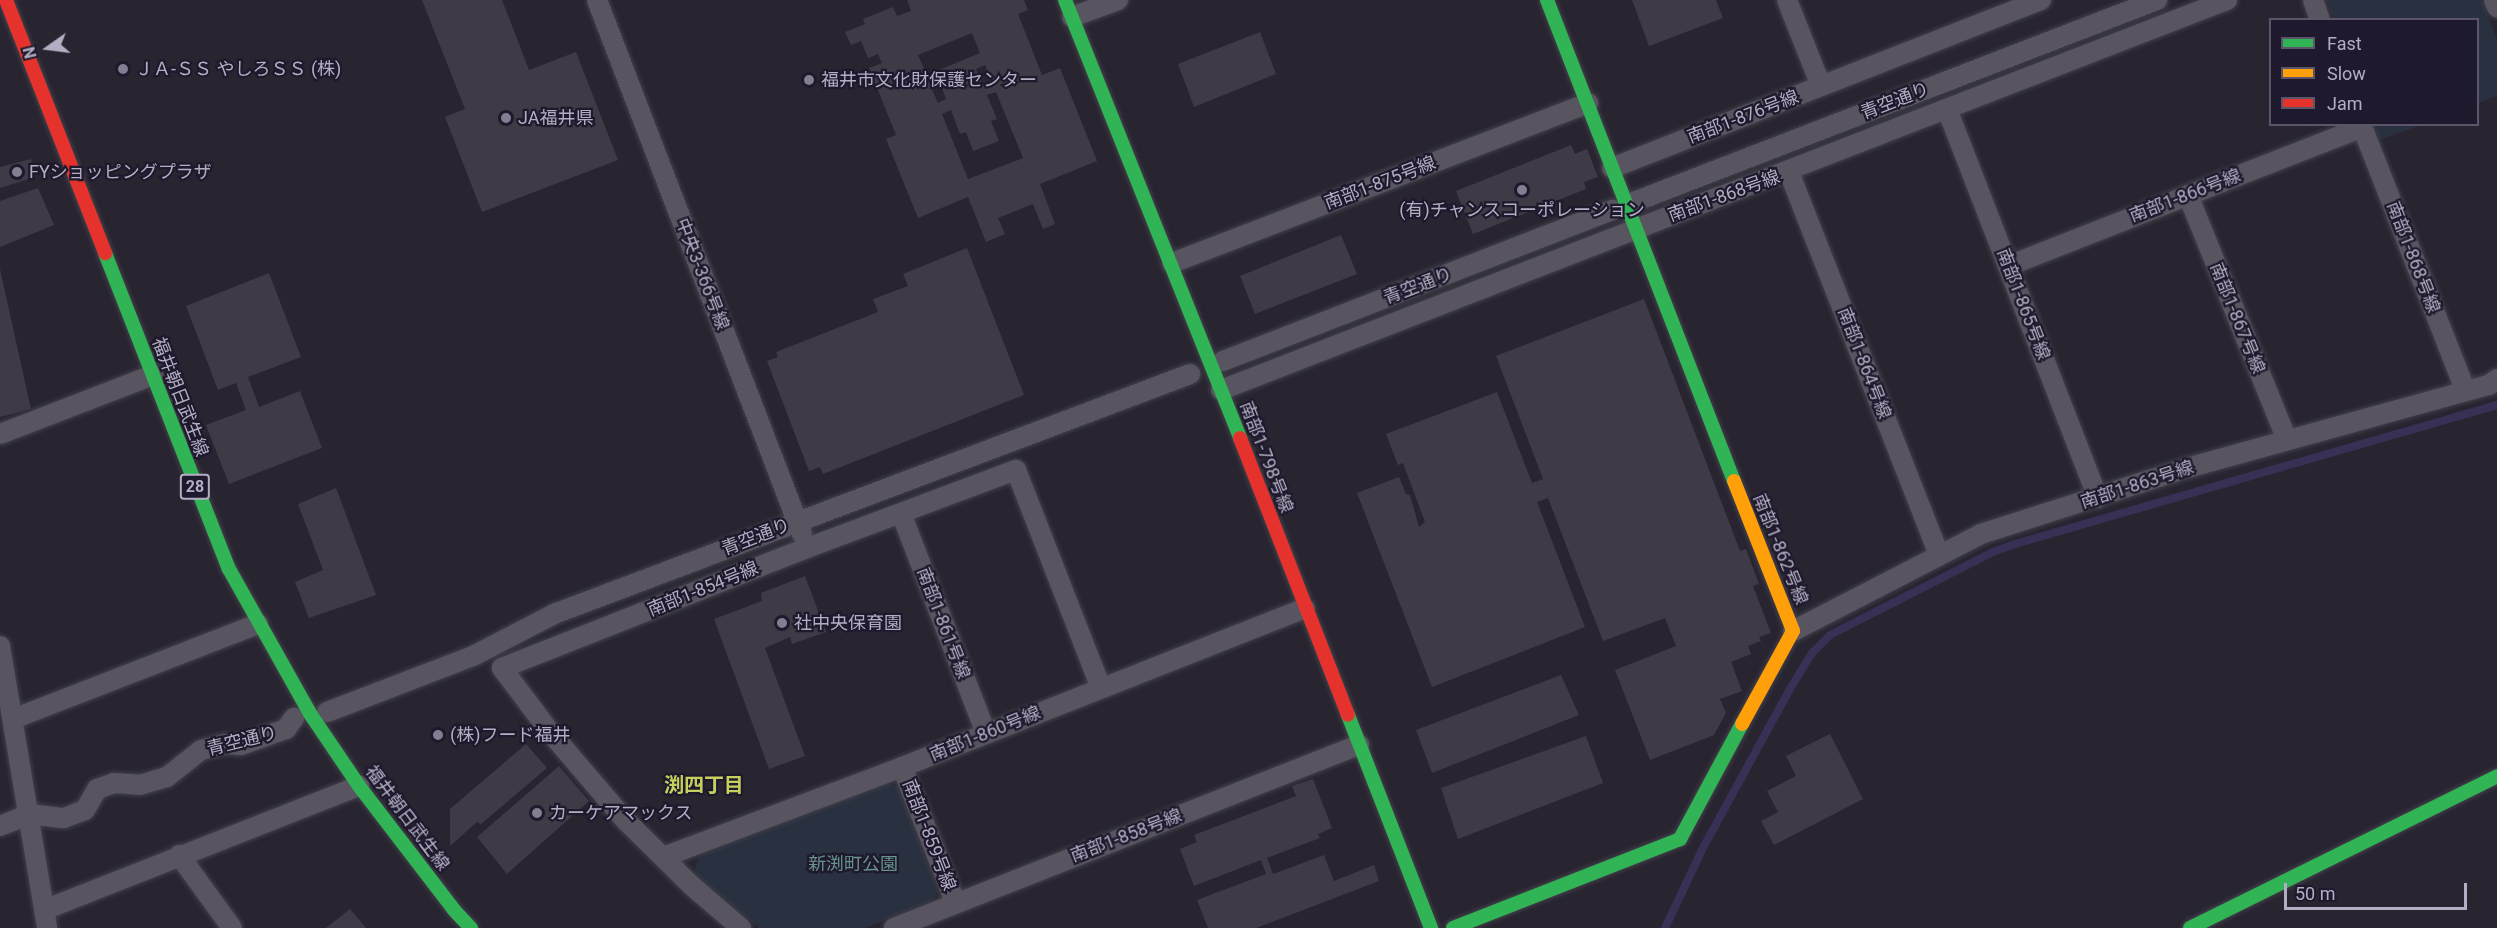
<!DOCTYPE html>
<meta charset="utf-8">
<style>
body{margin:0}
#map{position:relative;width:2497px;height:928px;overflow:hidden;background:#282531;font-family:Roboto,"Noto Sans JP",sans-serif}
div>[style]{position:absolute}
.green>*{inset:0;background:#29303f}
.stream>*{height:8px;margin:-4px;padding:0 4px;transform-origin:4px;border-radius:4px;background:#383055}
.building>*{inset:0;background:#3e3b47}
.roads{filter:drop-shadow(0 0 2px #42404a) drop-shadow(0 0 2px #42404a)}
.street>*{height:20px;margin:-10px;padding:0 10px;transform-origin:10px;border-radius:10px;background:#585560}
.fast>*{height:14px;margin:-7px;padding:0 7px;transform-origin:7px;border-radius:7px;background:#30b455}
.slow>*{height:14px;margin:-7px;padding:0 7px;transform-origin:7px;border-radius:7px;background:#ff9f0a}
.jam>*{height:14px;margin:-7px;padding:0 7px;transform-origin:7px;border-radius:7px;background:#e5322d}
.dots>*{width:16px;height:16px;translate:-50% -50%;box-sizing:border-box;border:3px solid #1e192c;border-radius:50%}
span{translate:-50% -50%;white-space:nowrap;text-align:center;line-height:1.15;-webkit-text-stroke:4.5px #1e192c;paint-order:stroke}
.shield-label span{padding:2px 4px;background:#1e192c;border:2px solid;border-radius:4px;-webkit-text-stroke-width:0}
.shield-label{font-size:16px;color:#b4aec4;font-weight:700}
.poi-label{font-size:18px;color:#b4aec4}
.left{translate:0 -50%;text-align:left}
.street-label{font-size:18px;color:#b4aec4}
.park-label{font-size:18px;color:#67938e}
.neighbourhood-label{font-size:20px;color:#c6d05d;font-weight:700}
.legend{position:absolute;left:2269px;top:18px;width:210px;height:108px;box-sizing:border-box;background:#1e192c;border:2px solid #5a5569;margin:0;padding:8px 10px;list-style:none;font-size:18px;color:#b4aec4}
.legend li{display:flex;align-items:center;gap:12px;height:30px}
.legend b{width:30px;border:2px solid #5a5569}
.north{position:absolute;left:18px;top:18px;width:60px;height:60px;-webkit-text-stroke:4px #1e192c;paint-order:stroke;rotate:256deg;font-size:16px;font-weight:700;line-height:24px;text-align:center;color:#b4aec4}
.north::after{content:'';display:block;margin:auto;width:21px;height:27px;background:#b4aec4;clip-path:polygon(50% 0,100% 100%,50% 72%,0 100%)}
.scale{position:absolute;left:2284px;top:883px;width:183px;height:27px;box-sizing:border-box;border:3px solid #b4aec4;border-top:0;padding-left:8px;font-size:18px;line-height:21px;white-space:nowrap;color:#b4aec4;-webkit-text-stroke:4px #1e192c;paint-order:stroke}
</style>
<div id="map">
<div class="green">
<i style="clip-path:polygon(2326px 0,2482px 0,2497px 40px,2497px 96px,2478px 103px,2478px 20px,2334px 19px)"></i>
<i style="clip-path:polygon(2374px 125px,2421px 125px,2380px 140px)"></i>
<i style="clip-path:polygon(887px 783px,899px 787px,938px 891px,931px 902px,865px 928px,759px 928px,694px 874px,699px 855px)"></i>
</div>
<div class="stream">
<i style="left:1665px;top:928px;width:91px;rotate:-64.6deg"></i>
<i style="left:1704px;top:846px;width:179px;rotate:-61.3deg"></i>
<i style="left:1790px;top:689px;width:42px;rotate:-58.6deg"></i>
<i style="left:1812px;top:653px;width:25px;rotate:-45deg"></i>
<i style="left:1830px;top:635px;width:183px;rotate:-27deg"></i>
<i style="left:1993px;top:552px;width:23px;rotate:-20deg"></i>
<i style="left:2015px;top:544px;width:502px;rotate:-16.09deg"></i>
</div>
<div class="building">
<i style="clip-path:polygon(422px 0,502px 0,529px 70px,576px 52px,618px 160px,482px 212px,445px 117px,465px 109px)"></i>
<i style="clip-path:polygon(evenodd,907px 0,1024px 0,1028px 10px,1018px 14px,1042px 75px,1060px 68px,1097px 161px,1040px 184px,1055px 224px,1043px 229px,1033px 204px,998px 218px,1005px 234px,986px 242px,968px 197px,918px 218px,886px 139px,896px 135px,869px 68px,882px 63px,878px 54px,868px 58px,861px 41px,851px 45px,845px 32px,865px 24px,863px 19px,893px 7px,897px 16px,911px 11px,907px 0,972px 33px,980px 53px,927px 75px,918px 55px,972px 33px,907px 0,985px 65px,992px 81px,983px 85px,976px 69px,985px 65px,907px 0,940px 83px,946px 99px,938px 103px,931px 87px,940px 83px,907px 0,996px 92px,1023px 158px,968px 179px,942px 114px,951px 110px,960px 134px,966px 132px,973px 151px,999px 141px,991px 121px,997px 119px,987px 95px,996px 92px)"></i>
<i style="clip-path:polygon(1632px 0,1716px 0,1723px 18px,1649px 46px)"></i>
<i style="clip-path:polygon(1260px 32px,1276px 74px,1194px 107px,1178px 64px)"></i>
<i style="clip-path:polygon(1571px 145px,1575px 154px,1587px 149px,1598px 177px,1584px 182px,1586px 189px,1473px 234px,1456px 191px)"></i>
<i style="clip-path:polygon(31px 159px,35px 177px,0 188px,0 167px)"></i>
<i style="clip-path:polygon(38px 188px,54px 225px,0 247px,0 201px)"></i>
<i style="clip-path:polygon(1341px 235px,1357px 274px,1255px 314px,1240px 276px)"></i>
<i style="clip-path:polygon(967px 248px,1024px 395px,823px 474px,820px 467px,809px 471px,767px 361px,778px 357px,776px 352px,878px 312px,873px 299px,908px 286px,903px 274px)"></i>
<i style="clip-path:polygon(0 269px,31px 409px,0 417px)"></i>
<i style="clip-path:polygon(269px 273px,301px 357px,248px 377px,259px 407px,300px 391px,322px 448px,229px 484px,206px 425px,246px 410px,236px 383px,218px 390px,186px 306px)"></i>
<i style="clip-path:polygon(1644px 299px,1740px 551px,1746px 549px,1759px 584px,1753px 586px,1771px 633px,1759px 637px,1761px 641px,1748px 646px,1751px 654px,1731px 662px,1742px 691px,1720px 699px,1726px 713px,1714px 735px,1650px 760px,1615px 670px,1676px 646px,1665px 618px,1603px 641px,1548px 498px,1537px 502px,1585px 627px,1432px 687px,1357px 493px,1399px 477px,1406px 494px,1410px 495px,1419px 527px,1425px 522px,1403px 463px,1398px 465px,1386px 434px,1497px 392px,1532px 483px,1543px 479px,1496px 356px)"></i>
<i style="clip-path:polygon(336px 488px,376px 595px,309px 618px,295px 582px,323px 570px,298px 504px)"></i>
<i style="clip-path:polygon(805px 576px,826px 632px,792px 644px,790px 637px,765px 648px,805px 756px,769px 769px,714px 619px,762px 601px,761px 593px)"></i>
<i style="clip-path:polygon(1561px 675px,1579px 715px,1432px 773px,1416px 730px)"></i>
<i style="clip-path:polygon(1830px 734px,1863px 799px,1774px 845px,1761px 821px,1778px 812px,1767px 791px,1796px 776px,1786px 756px)"></i>
<i style="clip-path:polygon(1586px 736px,1603px 783px,1458px 839px,1441px 788px)"></i>
<i style="clip-path:polygon(526px 744px,547px 768px,481px 824px,477px 822px,450px 846px,450px 809px)"></i>
<i style="clip-path:polygon(559px 766px,589px 801px,507px 874px,477px 837px)"></i>
<i style="clip-path:polygon(1313px 779px,1332px 828px,1318px 834px,1320px 838px,1267px 858px,1273px 874px,1324px 855px,1334px 881px,1374px 865px,1379px 881px,1256px 928px,1208px 928px,1197px 900px,1266px 874px,1261px 860px,1194px 886px,1180px 849px,1197px 842px,1194px 835px,1296px 796px,1292px 786px)"></i>
<i style="clip-path:polygon(350px 909px,366px 928px,326px 928px)"></i>
</div>
<div class="roads">
<div class="street">
<i style="left:597px;top:0;width:572px;rotate:69deg"></i>
<i style="left:1787px;top:0;width:92px;rotate:68.4deg"></i>
<i style="left:2313px;top:0;width:21px;rotate:71deg"></i>
<i style="left:2494px;top:0;width:8px;rotate:67deg"></i>
<i style="left:1072px;top:17px;width:49px;rotate:-20.3deg"></i>
<i style="left:1947px;top:109px;width:417px;rotate:68.8deg"></i>
<i style="left:2361px;top:124px;width:286px;rotate:68.6deg"></i>
<i style="left:1612px;top:168px;width:461px;rotate:-21.4deg"></i>
<i style="left:1789px;top:172px;width:410px;rotate:68.6deg"></i>
<i style="left:2188px;top:195px;width:264px;rotate:68deg"></i>
<i style="left:1634px;top:202px;width:561px;rotate:-21.12deg"></i>
<i style="left:1172px;top:263px;width:446px;rotate:-21deg"></i>
<i style="left:2008px;top:266px;width:380px;rotate:-21.4deg"></i>
<i style="left:1223px;top:361px;width:418px;rotate:-21.2deg"></i>
<i style="left:1221px;top:390px;width:1079px;rotate:-21.19deg"></i>
<i style="left:0;top:434px;width:164px;rotate:-21.1deg"></i>
<i style="left:901px;top:513px;width:236px;rotate:68.9deg"></i>
<i style="left:1793px;top:631px;width:212px;rotate:-27.3deg"></i>
<i style="left:1981px;top:534px;width:216px;rotate:-17.8deg"></i>
<i style="left:2187px;top:468px;width:313px;rotate:-15.4deg"></i>
<i style="left:2489px;top:385px;width:10px;rotate:-37deg"></i>
<i style="left:0;top:646px;width:286px;rotate:80.5deg"></i>
<i style="left:327px;top:712px;width:156px;rotate:-21deg"></i>
<i style="left:473px;top:656px;width:91px;rotate:-27.4deg"></i>
<i style="left:554px;top:614px;width:680px;rotate:-20.67deg"></i>
<i style="left:13px;top:719px;width:263px;rotate:-21.2deg"></i>
<i style="left:902px;top:767px;width:147px;rotate:68.5deg"></i>
<i style="left:0;top:826px;width:31px;rotate:-22deg"></i>
<i style="left:29px;top:814px;width:35px;rotate:7deg"></i>
<i style="left:64px;top:818px;width:22px;rotate:-21deg"></i>
<i style="left:85px;top:810px;width:24px;rotate:-60deg"></i>
<i style="left:97px;top:789px;width:18px;rotate:-19deg"></i>
<i style="left:114px;top:783px;width:26px;rotate:4deg"></i>
<i style="left:140px;top:785px;width:28px;rotate:-17deg"></i>
<i style="left:167px;top:777px;width:43px;rotate:-38.5deg"></i>
<i style="left:201px;top:750px;width:25px;rotate:-14deg"></i>
<i style="left:225px;top:744px;width:16px;rotate:4deg"></i>
<i style="left:241px;top:745px;width:48px;rotate:-19.6deg"></i>
<i style="left:286px;top:729px;width:14px;rotate:-54deg"></i>
<i style="left:179px;top:855px;width:90px;rotate:54deg"></i>
<i style="left:663px;top:857px;width:255px;rotate:-20.6deg"></i>
<i style="left:902px;top:767px;width:433px;rotate:-21.5deg"></i>
<i style="left:44px;top:910px;width:339px;rotate:-21.5deg"></i>
<i style="left:741px;top:928px;width:65px;rotate:-139.4deg"></i>
<i style="left:692px;top:886px;width:93px;rotate:-135.4deg"></i>
<i style="left:626px;top:821px;width:117px;rotate:-130.5deg"></i>
<i style="left:550px;top:732px;width:80px;rotate:-126.9deg"></i>
<i style="left:502px;top:668px;width:328px;rotate:-21.5deg"></i>
<i style="left:807px;top:548px;width:223px;rotate:-20.5deg"></i>
<i style="left:1016px;top:470px;width:234px;rotate:68.7deg"></i>
<i style="left:894px;top:928px;width:500px;rotate:-21.5deg"></i>
</div>
<div class="fast">
<i style="left:1065px;top:0;width:472px;rotate:68.2deg"></i>
<i style="left:1547px;top:0;width:516px;rotate:68.76deg"></i>
<i style="left:105px;top:253px;width:339px;rotate:68.6deg"></i>
<i style="left:229px;top:569px;width:167px;rotate:60.7deg"></i>
<i style="left:311px;top:715px;width:86px;rotate:55.9deg"></i>
<i style="left:359px;top:786px;width:156px;rotate:52.5deg"></i>
<i style="left:454px;top:910px;width:25px;rotate:47deg"></i>
<i style="left:1348px;top:715px;width:229px;rotate:68.7deg"></i>
<i style="left:1453px;top:928px;width:244px;rotate:-21.4deg"></i>
<i style="left:1680px;top:839px;width:131px;rotate:-61.7deg"></i>
<i style="left:2190px;top:928px;width:343px;rotate:-26.3deg"></i>
</div>
<div class="slow">
<i style="left:1734px;top:481px;width:161px;rotate:68.5deg"></i>
<i style="left:1793px;top:631px;width:106px;rotate:118.7deg"></i>
</div>
<div class="jam">
<i style="left:6px;top:0;width:272px;rotate:68.6deg"></i>
<i style="left:1240px;top:438px;width:297px;rotate:68.7deg"></i>
</div>
</div>
<div class="dots">
<i style="left:123px;top:69px;background:#837e91"></i>
<i style="left:809px;top:80px;background:#837e91"></i>
<i style="left:506px;top:118px;background:#837e91"></i>
<i style="left:17px;top:172px;background:#837e91"></i>
<i style="left:1522px;top:190px;background:#837e91"></i>
<i style="left:782px;top:623px;background:#837e91"></i>
<i style="left:438px;top:735px;background:#837e91"></i>
<i style="left:537px;top:813px;background:#837e91"></i>
</div>
<div class="shield-label">
<span style="left:195px;top:487px">28</span>
</div>
<div class="poi-label">
<span class="left" style="left:135px;top:69px">ＪＡ-ＳＳ やしろＳＳ (株)</span>
<span class="left" style="left:821px;top:80px">福井市文化財保護センター</span>
<span class="left" style="left:518px;top:118px">JA福井県</span>
<span class="left" style="left:29px;top:172px">FYショッピングプラザ</span>
<span style="left:1522px;top:210px">(有)チャンスコーポレーション</span>
<span class="left" style="left:794px;top:623px">社中央保育園</span>
<span class="left" style="left:450px;top:735px">(株)フード福井</span>
<span class="left" style="left:549px;top:813px">カーケアマックス</span>
</div>
<div class="street-label">
<span style="left:1895px;top:101px;rotate:-21deg">青空通り</span>
<span style="left:1743px;top:117px;rotate:-21deg">南部1-876号線</span>
<span style="left:1380px;top:183px;rotate:-21deg">南部1-875号線</span>
<span style="left:1724px;top:196px;rotate:-20deg">南部1-868号線</span>
<span style="left:2185px;top:196px;rotate:-21deg">南部1-866号線</span>
<span style="left:2413px;top:257px;rotate:69deg">南部1-868号線</span>
<span style="left:702px;top:274px;rotate:69deg">中央3-366号線</span>
<span style="left:1418px;top:286px;rotate:-21deg">青空通り</span>
<span style="left:2023px;top:304px;rotate:69deg">南部1-865号線</span>
<span style="left:2237px;top:318px;rotate:68deg">南部1-867号線</span>
<span style="left:1864px;top:363px;rotate:69deg">南部1-864号線</span>
<span style="left:180px;top:397px;rotate:69deg">福井朝日武生線</span>
<span style="left:1266px;top:457px;rotate:69deg">南部1-798号線</span>
<span style="left:2137px;top:485px;rotate:-18deg">南部1-863号線</span>
<span style="left:756px;top:537px;rotate:-21deg">青空通り</span>
<span style="left:1780px;top:549px;rotate:68deg">南部1-862号線</span>
<span style="left:703px;top:589px;rotate:-22deg">南部1-854号線</span>
<span style="left:943px;top:623px;rotate:69deg">南部1-861号線</span>
<span style="left:985px;top:734px;rotate:-22deg">南部1-860号線</span>
<span style="left:242px;top:741px;rotate:-14deg">青空通り</span>
<span style="left:407px;top:818px;rotate:53deg">福井朝日武生線</span>
<span style="left:929px;top:835px;rotate:69deg">南部1-859号線</span>
<span style="left:1126px;top:836px;rotate:-21deg">南部1-858号線</span>
</div>
<div class="park-label">
<span style="left:853px;top:864px">新渕町公園</span>
</div>
<div class="neighbourhood-label">
<span style="left:704px;top:785px">渕四丁目</span>
</div>
<ul class="legend">
<li><b style="height:8px;background:#30b455"></b>Fast</li>
<li><b style="height:8px;background:#ff9f0a"></b>Slow</li>
<li><b style="height:8px;background:#e5322d"></b>Jam</li>
</ul>
<div class="north">N</div>
<div class="scale">50 m</div>
</div>
